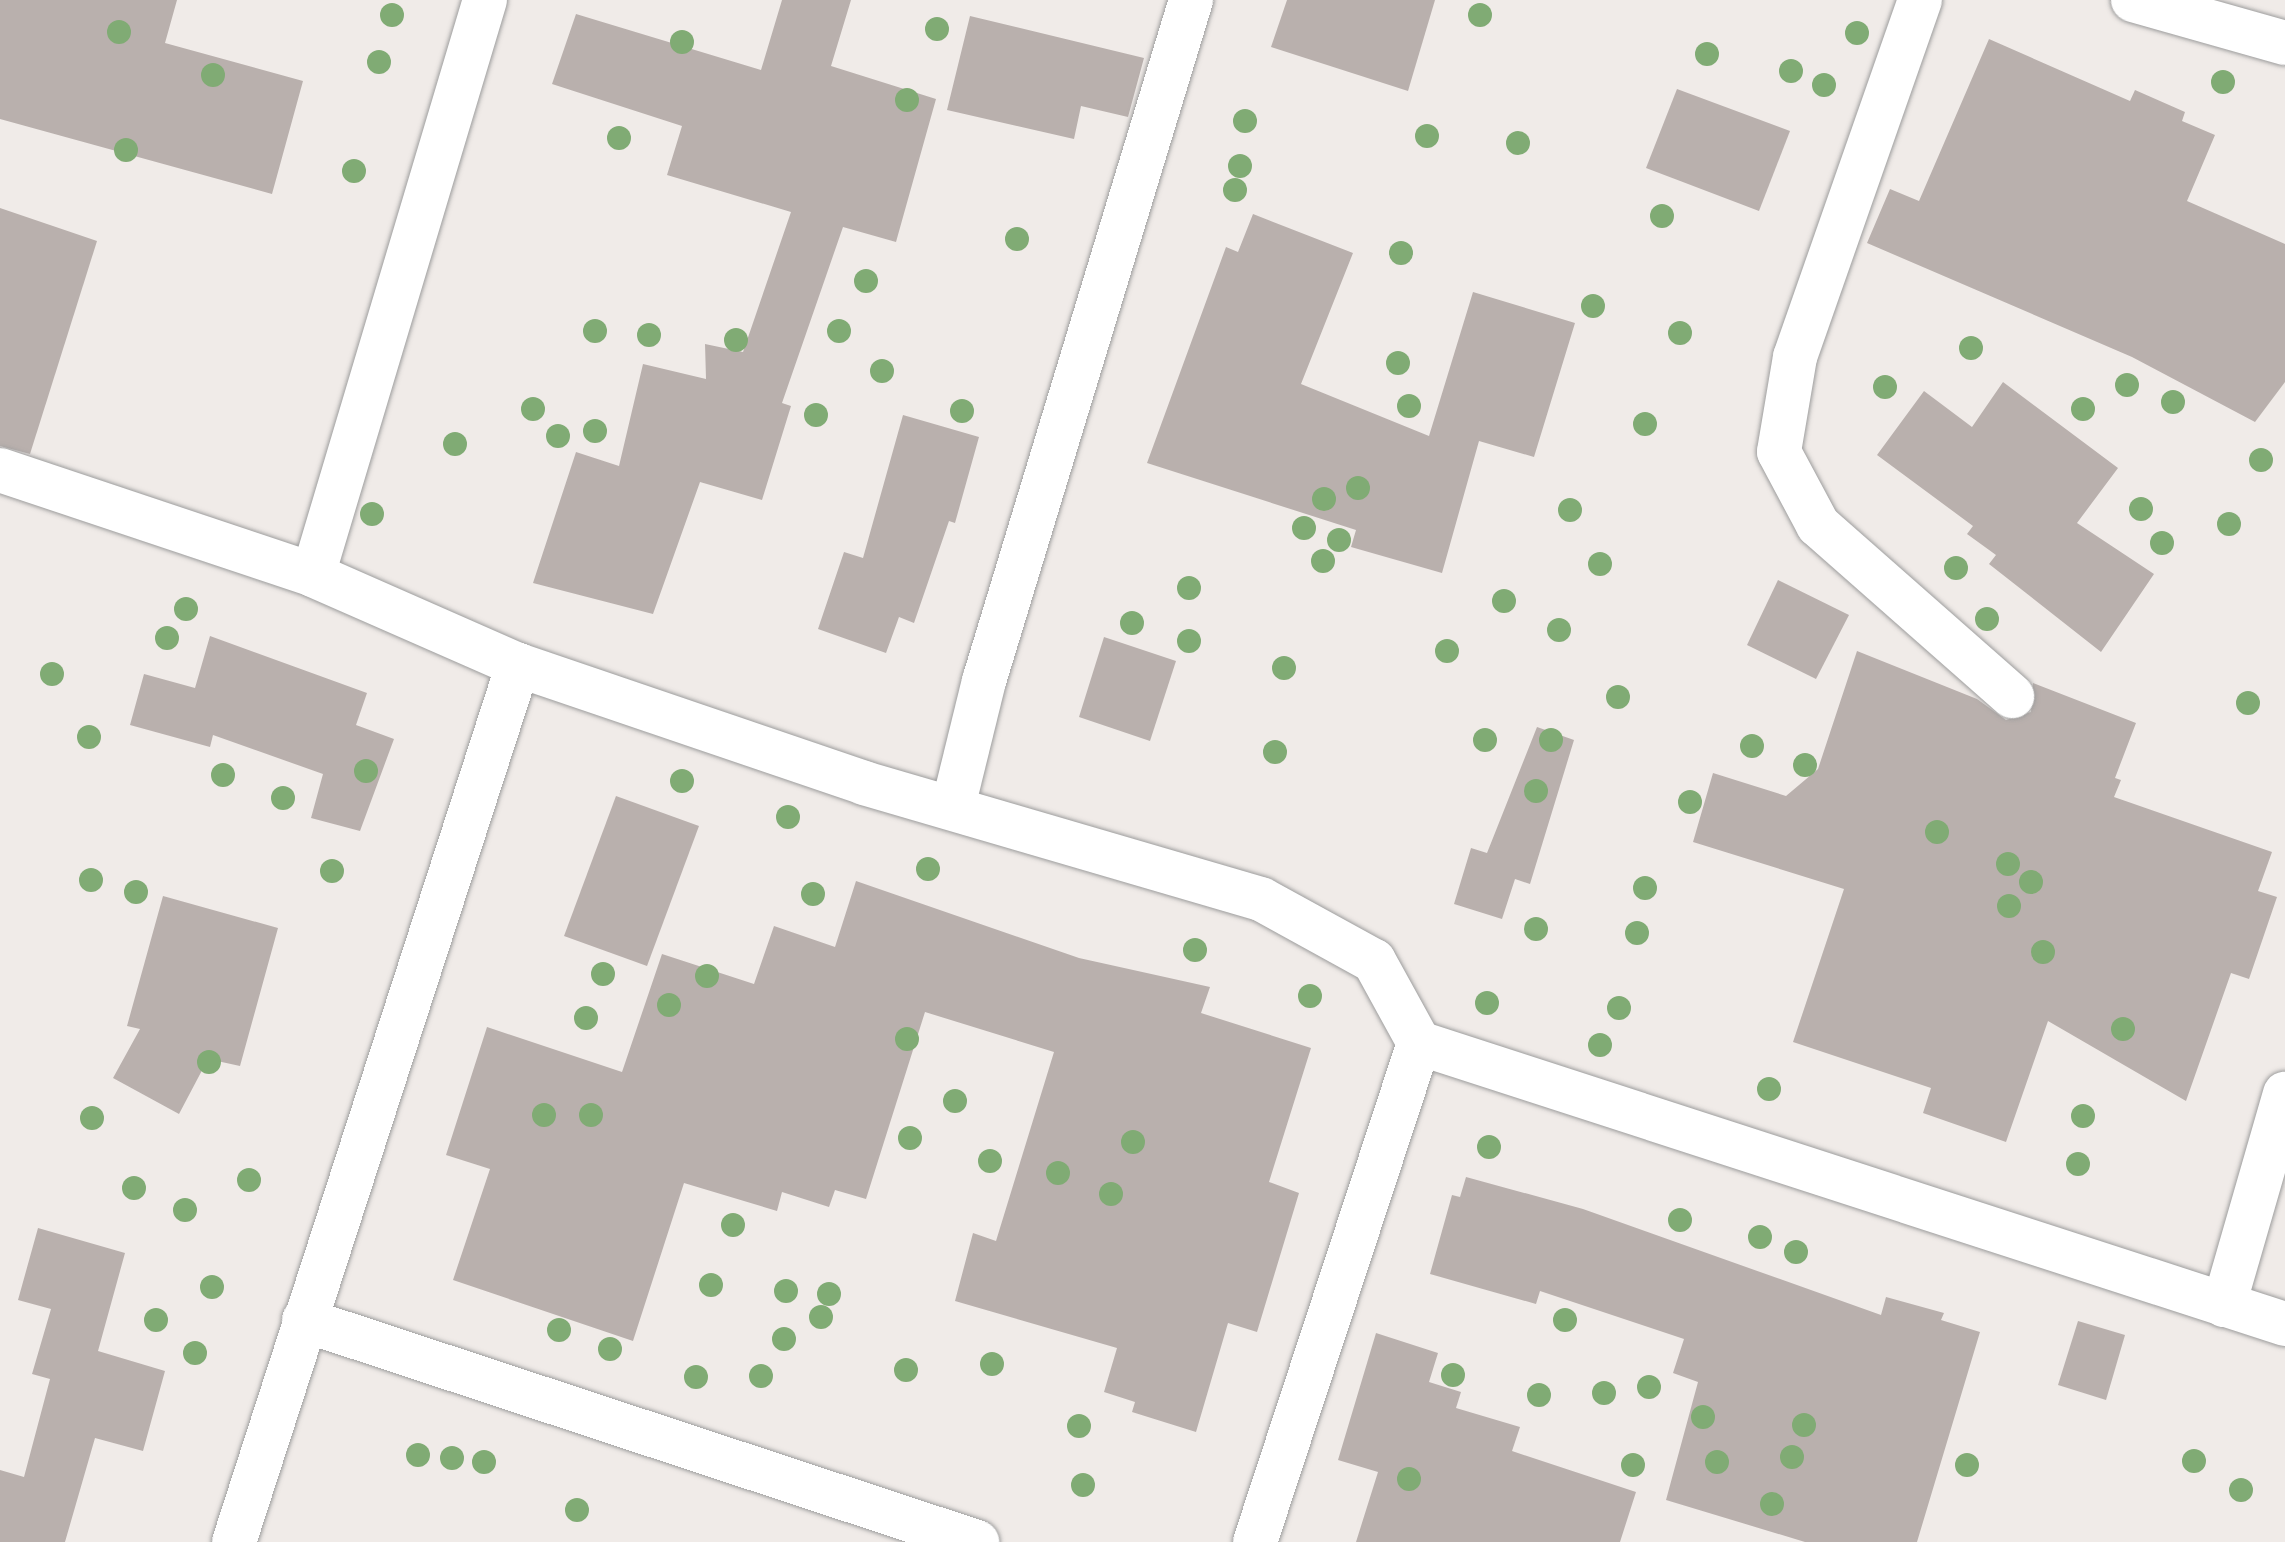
<!DOCTYPE html>
<style>
body{margin:0}
#map{position:relative;width:2285px;height:1542px;overflow:hidden;background:#f0ebe8;font-family:Commissioner,sans-serif}
div>[style]{position:absolute}
.building>*{inset:0;background:#b9b0ad}
.roads{filter:drop-shadow(0 0 2px #9d9d9d) drop-shadow(0 0 2px #9d9d9d)}
.minor>*{height:44px;margin:-22px;padding:0 22px;transform-origin:22px;border-radius:22px;background:#fff}
.trees>*{width:24px;height:24px;margin:-12px;border-radius:50%;background:#80ab74}
span{translate:-50% -50%;white-space:nowrap;text-align:center;line-height:1.15;-webkit-text-stroke:6px #fff;paint-order:stroke}
</style>
<div id="map">
<div class="building">
<i style="clip-path:polygon(0 0,177px 0,165px 43px,303px 81px,272px 194px,0 119px)"></i>
<i style="clip-path:polygon(782px 0,851px 0,831px 66px,936px 99px,896px 242px,843px 227px,782px 403px,791px 406px,762px 500px,700px 482px,653px 614px,533px 583px,576px 452px,619px 466px,643px 364px,706px 379px,705px 344px,743px 352px,791px 212px,667px 175px,682px 126px,552px 84px,576px 14px,761px 70px)"></i>
<i style="clip-path:polygon(1287px 0,1435px 0,1408px 91px,1271px 47px)"></i>
<i style="clip-path:polygon(970px 16px,1144px 58px,1128px 117px,1081px 106px,1074px 139px,947px 110px)"></i>
<i style="clip-path:polygon(1989px 39px,2130px 101px,2135px 90px,2185px 112px,2182px 121px,2215px 135px,2187px 201px,2285px 244px,2285px 382px,2255px 422px,2132px 357px,1867px 243px,1890px 189px,1919px 201px)"></i>
<i style="clip-path:polygon(1677px 89px,1790px 131px,1759px 211px,1646px 168px)"></i>
<i style="clip-path:polygon(0 208px,97px 241px,30px 454px,0 446px)"></i>
<i style="clip-path:polygon(1253px 214px,1353px 253px,1301px 384px,1429px 436px,1473px 292px,1575px 323px,1534px 457px,1479px 441px,1442px 573px,1351px 547px,1356px 530px,1147px 463px,1226px 247px,1238px 252px)"></i>
<i style="clip-path:polygon(2003px 382px,2118px 468px,2077px 523px,2154px 574px,2101px 652px,1989px 564px,1996px 555px,1967px 534px,1973px 526px,1877px 455px,1924px 391px,1972px 427px)"></i>
<i style="clip-path:polygon(903px 415px,979px 437px,955px 523px,949px 521px,914px 623px,899px 617px,886px 653px,818px 629px,844px 552px,863px 558px)"></i>
<i style="clip-path:polygon(1778px 580px,1849px 615px,1816px 679px,1747px 645px)"></i>
<i style="clip-path:polygon(210px 636px,367px 693px,356px 725px,394px 739px,360px 831px,311px 818px,323px 774px,213px 735px,210px 747px,130px 725px,144px 674px,195px 688px)"></i>
<i style="clip-path:polygon(1104px 637px,1176px 661px,1150px 741px,1079px 717px)"></i>
<i style="clip-path:polygon(1857px 651px,1977px 699px,2006px 720px,2031px 712px,2033px 683px,2136px 723px,2115px 778px,2121px 780px,2114px 797px,2272px 852px,2258px 891px,2277px 897px,2249px 979px,2231px 973px,2186px 1101px,2048px 1021px,2006px 1142px,1923px 1113px,1931px 1088px,1793px 1042px,1844px 889px,1693px 842px,1713px 773px,1786px 796px,1818px 769px)"></i>
<i style="clip-path:polygon(1537px 727px,1574px 740px,1530px 884px,1515px 879px,1502px 919px,1454px 904px,1471px 848px,1487px 853px)"></i>
<i style="clip-path:polygon(616px 796px,699px 826px,647px 966px,564px 936px)"></i>
<i style="clip-path:polygon(856px 881px,1079px 958px,1210px 987px,1201px 1013px,1311px 1048px,1269px 1182px,1299px 1193px,1257px 1332px,1228px 1323px,1196px 1432px,1132px 1412px,1135px 1402px,1104px 1392px,1117px 1348px,955px 1301px,973px 1233px,996px 1241px,1054px 1052px,925px 1012px,866px 1199px,835px 1190px,829px 1207px,782px 1192px,777px 1211px,684px 1183px,633px 1341px,453px 1280px,490px 1169px,446px 1155px,487px 1027px,622px 1072px,662px 954px,754px 984px,774px 926px,835px 947px)"></i>
<i style="clip-path:polygon(163px 896px,278px 928px,240px 1066px,208px 1059px,179px 1114px,113px 1078px,140px 1029px,127px 1026px)"></i>
<i style="clip-path:polygon(1466px 1177px,1583px 1209px,1881px 1315px,1886px 1297px,1944px 1313px,1941px 1320px,1980px 1332px,1917px 1542px,1805px 1542px,1666px 1500px,1698px 1382px,1673px 1373px,1684px 1339px,1540px 1291px,1536px 1304px,1430px 1274px,1452px 1195px,1460px 1197px)"></i>
<i style="clip-path:polygon(38px 1228px,125px 1253px,98px 1351px,165px 1371px,143px 1451px,95px 1438px,65px 1542px,0 1542px,0 1470px,24px 1477px,50px 1379px,32px 1374px,51px 1309px,18px 1300px)"></i>
<i style="clip-path:polygon(2078px 1321px,2125px 1335px,2106px 1400px,2058px 1385px)"></i>
<i style="clip-path:polygon(1376px 1333px,1438px 1353px,1429px 1382px,1461px 1392px,1456px 1408px,1520px 1427px,1512px 1451px,1636px 1492px,1620px 1542px,1356px 1542px,1378px 1472px,1338px 1460px)"></i>
</div>
<div class="roads">
<div class="minor">
<i style="left:1920px;top:0;width:378px;rotate:109.3deg"></i>
<i style="left:1795px;top:357px;width:96px;rotate:99.6deg"></i>
<i style="left:1779px;top:452px;width:83px;rotate:61.9deg"></i>
<i style="left:1818px;top:525px;width:259px;rotate:41.4deg"></i>
<i style="left:2133px;top:0;width:158px;rotate:15.8deg"></i>
<i style="left:0;top:470px;width:330px;rotate:18.5deg"></i>
<i style="left:313px;top:575px;width:224px;rotate:23.7deg"></i>
<i style="left:518px;top:665px;width:366px;rotate:18.8deg"></i>
<i style="left:864px;top:783px;width:414px;rotate:16.3deg"></i>
<i style="left:1261px;top:899px;width:129px;rotate:28.8deg"></i>
<i style="left:1374px;top:961px;width:94px;rotate:61.2deg"></i>
<i style="left:1419px;top:1043px;width:910px;rotate:17.98deg"></i>
<i style="left:313px;top:575px;width:600px;rotate:-73.35deg"></i>
<i style="left:953px;top:807px;width:130px;rotate:-76.2deg"></i>
<i style="left:984px;top:681px;width:712px;rotate:-73.09deg"></i>
<i style="left:2224px;top:1305px;width:220px;rotate:-73.9deg"></i>
<i style="left:304px;top:1320px;width:709px;rotate:18.26deg"></i>
<i style="left:234px;top:1542px;width:922px;rotate:-72.06deg"></i>
<i style="left:1255px;top:1542px;width:525px;rotate:-71.81deg"></i>
</div>
</div>
<div class="trees">
<i style="left:392px;top:15px"></i>
<i style="left:1480px;top:15px"></i>
<i style="left:937px;top:29px"></i>
<i style="left:119px;top:32px"></i>
<i style="left:1857px;top:33px"></i>
<i style="left:682px;top:42px"></i>
<i style="left:1707px;top:54px"></i>
<i style="left:379px;top:62px"></i>
<i style="left:1791px;top:71px"></i>
<i style="left:213px;top:75px"></i>
<i style="left:2223px;top:82px"></i>
<i style="left:1824px;top:85px"></i>
<i style="left:907px;top:100px"></i>
<i style="left:1245px;top:121px"></i>
<i style="left:1427px;top:136px"></i>
<i style="left:619px;top:138px"></i>
<i style="left:1518px;top:143px"></i>
<i style="left:126px;top:150px"></i>
<i style="left:1240px;top:166px"></i>
<i style="left:354px;top:171px"></i>
<i style="left:1235px;top:190px"></i>
<i style="left:1662px;top:216px"></i>
<i style="left:1017px;top:239px"></i>
<i style="left:1401px;top:253px"></i>
<i style="left:866px;top:281px"></i>
<i style="left:1593px;top:306px"></i>
<i style="left:595px;top:331px"></i>
<i style="left:839px;top:331px"></i>
<i style="left:1680px;top:333px"></i>
<i style="left:649px;top:335px"></i>
<i style="left:736px;top:340px"></i>
<i style="left:1971px;top:348px"></i>
<i style="left:1398px;top:363px"></i>
<i style="left:882px;top:371px"></i>
<i style="left:2127px;top:385px"></i>
<i style="left:1885px;top:387px"></i>
<i style="left:2173px;top:402px"></i>
<i style="left:1409px;top:406px"></i>
<i style="left:533px;top:409px"></i>
<i style="left:2083px;top:409px"></i>
<i style="left:962px;top:411px"></i>
<i style="left:816px;top:415px"></i>
<i style="left:1645px;top:424px"></i>
<i style="left:595px;top:431px"></i>
<i style="left:558px;top:436px"></i>
<i style="left:455px;top:444px"></i>
<i style="left:2261px;top:460px"></i>
<i style="left:1358px;top:488px"></i>
<i style="left:1324px;top:499px"></i>
<i style="left:2141px;top:509px"></i>
<i style="left:1570px;top:510px"></i>
<i style="left:372px;top:514px"></i>
<i style="left:2229px;top:524px"></i>
<i style="left:1304px;top:528px"></i>
<i style="left:1339px;top:540px"></i>
<i style="left:2162px;top:543px"></i>
<i style="left:1323px;top:561px"></i>
<i style="left:1600px;top:564px"></i>
<i style="left:1956px;top:568px"></i>
<i style="left:1189px;top:588px"></i>
<i style="left:1504px;top:601px"></i>
<i style="left:186px;top:609px"></i>
<i style="left:1987px;top:619px"></i>
<i style="left:1132px;top:623px"></i>
<i style="left:1559px;top:630px"></i>
<i style="left:167px;top:638px"></i>
<i style="left:1189px;top:641px"></i>
<i style="left:1447px;top:651px"></i>
<i style="left:1284px;top:668px"></i>
<i style="left:52px;top:674px"></i>
<i style="left:1618px;top:697px"></i>
<i style="left:2248px;top:703px"></i>
<i style="left:89px;top:737px"></i>
<i style="left:1485px;top:740px"></i>
<i style="left:1551px;top:740px"></i>
<i style="left:1752px;top:746px"></i>
<i style="left:1275px;top:752px"></i>
<i style="left:1805px;top:765px"></i>
<i style="left:366px;top:771px"></i>
<i style="left:223px;top:775px"></i>
<i style="left:682px;top:781px"></i>
<i style="left:1536px;top:791px"></i>
<i style="left:283px;top:798px"></i>
<i style="left:1690px;top:802px"></i>
<i style="left:788px;top:817px"></i>
<i style="left:1937px;top:832px"></i>
<i style="left:2008px;top:864px"></i>
<i style="left:928px;top:869px"></i>
<i style="left:332px;top:871px"></i>
<i style="left:91px;top:880px"></i>
<i style="left:2031px;top:882px"></i>
<i style="left:1645px;top:888px"></i>
<i style="left:136px;top:892px"></i>
<i style="left:813px;top:894px"></i>
<i style="left:2009px;top:906px"></i>
<i style="left:1536px;top:929px"></i>
<i style="left:1637px;top:933px"></i>
<i style="left:1195px;top:950px"></i>
<i style="left:2043px;top:952px"></i>
<i style="left:603px;top:974px"></i>
<i style="left:707px;top:976px"></i>
<i style="left:1310px;top:996px"></i>
<i style="left:1487px;top:1003px"></i>
<i style="left:669px;top:1005px"></i>
<i style="left:1619px;top:1008px"></i>
<i style="left:586px;top:1018px"></i>
<i style="left:2123px;top:1029px"></i>
<i style="left:907px;top:1039px"></i>
<i style="left:1600px;top:1045px"></i>
<i style="left:209px;top:1062px"></i>
<i style="left:1769px;top:1089px"></i>
<i style="left:955px;top:1101px"></i>
<i style="left:544px;top:1115px"></i>
<i style="left:591px;top:1115px"></i>
<i style="left:2083px;top:1116px"></i>
<i style="left:92px;top:1118px"></i>
<i style="left:910px;top:1138px"></i>
<i style="left:1133px;top:1142px"></i>
<i style="left:1489px;top:1147px"></i>
<i style="left:990px;top:1161px"></i>
<i style="left:2078px;top:1164px"></i>
<i style="left:1058px;top:1173px"></i>
<i style="left:249px;top:1180px"></i>
<i style="left:134px;top:1188px"></i>
<i style="left:1111px;top:1194px"></i>
<i style="left:185px;top:1210px"></i>
<i style="left:1680px;top:1220px"></i>
<i style="left:733px;top:1225px"></i>
<i style="left:1760px;top:1237px"></i>
<i style="left:1796px;top:1252px"></i>
<i style="left:711px;top:1285px"></i>
<i style="left:212px;top:1287px"></i>
<i style="left:786px;top:1291px"></i>
<i style="left:829px;top:1294px"></i>
<i style="left:821px;top:1317px"></i>
<i style="left:156px;top:1320px"></i>
<i style="left:1565px;top:1320px"></i>
<i style="left:559px;top:1330px"></i>
<i style="left:784px;top:1339px"></i>
<i style="left:610px;top:1349px"></i>
<i style="left:195px;top:1353px"></i>
<i style="left:992px;top:1364px"></i>
<i style="left:906px;top:1370px"></i>
<i style="left:1453px;top:1375px"></i>
<i style="left:761px;top:1376px"></i>
<i style="left:696px;top:1377px"></i>
<i style="left:1649px;top:1387px"></i>
<i style="left:1604px;top:1393px"></i>
<i style="left:1539px;top:1395px"></i>
<i style="left:1703px;top:1417px"></i>
<i style="left:1804px;top:1425px"></i>
<i style="left:1079px;top:1426px"></i>
<i style="left:418px;top:1455px"></i>
<i style="left:1792px;top:1457px"></i>
<i style="left:452px;top:1458px"></i>
<i style="left:2194px;top:1461px"></i>
<i style="left:484px;top:1462px"></i>
<i style="left:1717px;top:1462px"></i>
<i style="left:1633px;top:1465px"></i>
<i style="left:1967px;top:1465px"></i>
<i style="left:1409px;top:1479px"></i>
<i style="left:1083px;top:1485px"></i>
<i style="left:2241px;top:1490px"></i>
<i style="left:1772px;top:1504px"></i>
<i style="left:577px;top:1510px"></i>
</div>
</div>
